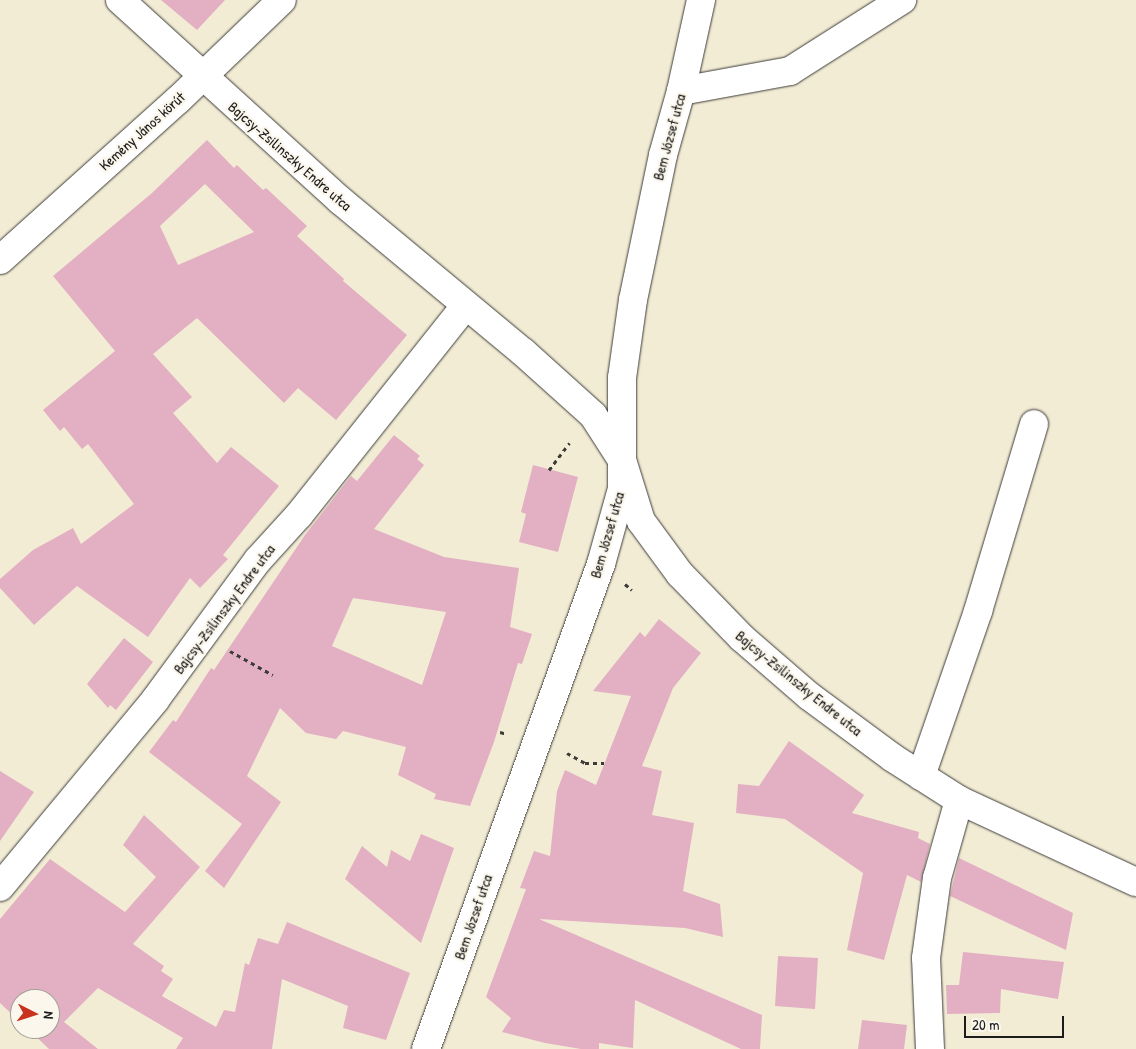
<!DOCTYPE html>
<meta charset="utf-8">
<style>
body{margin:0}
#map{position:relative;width:1136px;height:1049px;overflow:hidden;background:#f2ecd5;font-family:"Patrick Hand",sans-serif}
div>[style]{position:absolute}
.building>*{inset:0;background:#e2b0c2}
.path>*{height:3px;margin-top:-1.5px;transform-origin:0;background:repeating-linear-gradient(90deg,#3c3b38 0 4px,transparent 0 8px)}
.roads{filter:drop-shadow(0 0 1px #3c3b38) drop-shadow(0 0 1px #3c3b38)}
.minor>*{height:28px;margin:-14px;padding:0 14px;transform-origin:14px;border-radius:14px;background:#fff}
span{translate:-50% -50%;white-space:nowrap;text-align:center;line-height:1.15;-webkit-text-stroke:4.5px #fbf7ec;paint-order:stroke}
.street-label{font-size:15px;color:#1c1c1c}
.north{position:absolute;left:10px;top:989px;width:50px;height:50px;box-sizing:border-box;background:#fbf7ec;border:1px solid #a29f99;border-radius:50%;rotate:95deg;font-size:14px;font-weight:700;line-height:20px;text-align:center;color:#1c1c1c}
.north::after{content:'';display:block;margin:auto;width:18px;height:22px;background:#c8321e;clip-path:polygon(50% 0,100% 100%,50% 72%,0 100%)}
.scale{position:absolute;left:964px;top:1016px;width:100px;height:22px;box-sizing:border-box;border:2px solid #1c1c1c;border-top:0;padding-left:6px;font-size:15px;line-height:18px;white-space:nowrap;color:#1c1c1c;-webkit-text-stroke:4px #fbf7ec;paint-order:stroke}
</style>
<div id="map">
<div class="building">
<i style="clip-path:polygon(161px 0,225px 0,197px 30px)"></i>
<i style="clip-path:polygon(evenodd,207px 140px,234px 168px,237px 165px,263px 190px,266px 188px,307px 226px,297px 236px,344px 279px,343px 281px,407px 335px,336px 420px,298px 388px,284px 403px,197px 318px,153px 354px,192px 397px,173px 413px,217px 463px,231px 447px,279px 486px,223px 555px,228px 559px,200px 588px,190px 578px,148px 637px,77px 586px,34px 625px,0 588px,0 579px,33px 550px,73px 528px,81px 544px,134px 504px,88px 444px,82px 449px,64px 427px,60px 431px,43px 410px,115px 351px,53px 276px,152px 193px,207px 140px,205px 184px,254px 232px,178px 265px,160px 226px,205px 184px)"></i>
<i style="clip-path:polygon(evenodd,394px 435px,420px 456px,417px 459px,424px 465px,374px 529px,444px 557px,519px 568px,510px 627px,532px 634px,522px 664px,518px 663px,494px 742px,470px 806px,434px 799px,436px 794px,398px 775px,406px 747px,343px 731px,336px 739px,306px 733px,280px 708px,247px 776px,281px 802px,224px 888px,205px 871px,242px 824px,149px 752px,173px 720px,176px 722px,211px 668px,214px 670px,305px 535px,351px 476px,357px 481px,394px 435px,353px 598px,446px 612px,422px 685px,332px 646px,353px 598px)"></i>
<i style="clip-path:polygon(533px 465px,578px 477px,558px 552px,519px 542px,526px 514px,521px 512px)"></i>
<i style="clip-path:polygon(659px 619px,701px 653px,673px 688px,642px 766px,662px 771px,652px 815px,694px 823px,683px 891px,720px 904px,723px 937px,685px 928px,539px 919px,762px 1015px,760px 1049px,741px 1049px,635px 1000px,633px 1048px,599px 1043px,599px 1049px,581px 1049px,545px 1043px,502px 1032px,511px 1018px,486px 997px,526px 889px,520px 888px,534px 851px,550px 856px,557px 791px,565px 770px,596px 785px,631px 696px,593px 691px,640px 632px,645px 637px)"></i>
<i style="clip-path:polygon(124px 638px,153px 662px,116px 710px,110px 705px,108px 708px,87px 684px)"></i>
<i style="clip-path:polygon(789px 741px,864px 795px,852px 813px,919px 832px,918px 838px,930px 844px,921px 882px,907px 875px,884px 960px,847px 950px,863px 873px,785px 819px,736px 813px,738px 784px,759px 786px)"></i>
<i style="clip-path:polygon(0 771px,34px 792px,0 841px)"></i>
<i style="clip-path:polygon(144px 815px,200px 867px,133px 944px,164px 966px,161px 971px,173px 979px,162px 996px,216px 1027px,224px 1010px,235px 1012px,245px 963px,249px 965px,258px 938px,278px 944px,287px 922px,410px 973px,386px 1040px,343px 1028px,348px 1006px,282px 979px,272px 1049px,176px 1049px,183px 1038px,98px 988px,64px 1022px,98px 1049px,49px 1049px,28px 1029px,50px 1029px,50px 999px,20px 999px,20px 1022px,0 1003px,0 919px,50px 859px,125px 912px,156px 877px,123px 845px)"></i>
<i style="clip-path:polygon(421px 834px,454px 848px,421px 943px,345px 879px,362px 846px,387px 867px,391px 850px,410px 861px)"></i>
<i style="clip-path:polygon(959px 858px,1073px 913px,1066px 950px,950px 896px)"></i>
<i style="clip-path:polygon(963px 952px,1064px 962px,1058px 999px,1001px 989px,1000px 1013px,947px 1014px,946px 985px,959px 985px)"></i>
<i style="clip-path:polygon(778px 956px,818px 958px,815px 1009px,775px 1006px)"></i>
<i style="clip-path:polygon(862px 1020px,907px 1025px,904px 1049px,858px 1049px)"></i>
</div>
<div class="path">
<i style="left:549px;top:470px;width:34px;rotate:-53deg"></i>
<i style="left:625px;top:584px;width:9px;rotate:41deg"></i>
<i style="left:230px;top:651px;width:49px;rotate:29.2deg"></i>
<i style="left:500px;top:732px;width:7px;rotate:16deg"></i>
<i style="left:567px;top:753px;width:21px;rotate:29deg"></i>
<i style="left:585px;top:763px;width:19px"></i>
</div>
<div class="roads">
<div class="minor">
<i style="left:120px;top:0;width:299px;rotate:42.3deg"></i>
<i style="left:341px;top:201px;width:236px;rotate:39.7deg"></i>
<i style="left:523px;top:352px;width:94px;rotate:42deg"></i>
<i style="left:593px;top:415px;width:54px;rotate:57.2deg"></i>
<i style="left:622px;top:460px;width:64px;rotate:72.7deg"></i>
<i style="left:641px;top:521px;width:66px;rotate:53.7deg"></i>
<i style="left:680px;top:574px;width:89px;rotate:45.9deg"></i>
<i style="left:742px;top:638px;width:89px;rotate:40.9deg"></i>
<i style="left:809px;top:696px;width:104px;rotate:36.4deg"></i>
<i style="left:893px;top:758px;width:78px;rotate:32.5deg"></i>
<i style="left:959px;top:800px;width:195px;rotate:24.9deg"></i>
<i style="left:681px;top:91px;width:111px;rotate:-10.4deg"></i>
<i style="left:790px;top:71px;width:133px;rotate:-32.4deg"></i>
<i style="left:0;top:260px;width:239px;rotate:-42deg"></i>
<i style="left:178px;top:100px;width:144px;rotate:-43.9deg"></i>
<i style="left:921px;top:776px;width:175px;rotate:-70.9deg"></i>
<i style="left:978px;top:611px;width:195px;rotate:-73.3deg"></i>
<i style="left:0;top:887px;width:243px;rotate:-50.3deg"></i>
<i style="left:155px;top:700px;width:174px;rotate:-53.7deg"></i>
<i style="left:258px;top:560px;width:61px;rotate:-47.7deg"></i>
<i style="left:299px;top:515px;width:267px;rotate:-51.5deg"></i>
<i style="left:426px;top:1049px;width:516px;rotate:-70.16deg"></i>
<i style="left:601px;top:564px;width:78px;rotate:-74.4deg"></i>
<i style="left:622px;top:489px;width:111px;rotate:-90deg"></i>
<i style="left:622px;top:378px;width:79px;rotate:-82deg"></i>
<i style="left:633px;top:300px;width:148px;rotate:-78.3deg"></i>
<i style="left:663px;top:155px;width:66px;rotate:-74.3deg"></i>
<i style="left:681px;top:91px;width:93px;rotate:-77.6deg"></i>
<i style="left:930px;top:1049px;width:91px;rotate:-92.5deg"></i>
<i style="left:926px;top:958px;width:81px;rotate:-82.2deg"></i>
<i style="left:937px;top:878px;width:81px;rotate:-74.2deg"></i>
</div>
</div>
<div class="street-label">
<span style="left:142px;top:131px;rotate:-42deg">Kemény János körút</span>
<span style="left:669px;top:137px;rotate:-75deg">Bem József utca</span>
<span style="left:290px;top:156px;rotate:41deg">Bajcsy-Zsilinszky Endre utca</span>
<span style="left:607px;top:535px;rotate:-74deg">Bem József utca</span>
<span style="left:224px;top:609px;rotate:-53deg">Bajcsy-Zsilinszky Endre utca</span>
<span style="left:799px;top:683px;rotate:39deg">Bajcsy-Zsilinszky Endre utca</span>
<span style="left:473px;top:917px;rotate:-71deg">Bem József utca</span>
</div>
<div class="north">N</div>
<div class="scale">20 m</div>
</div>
